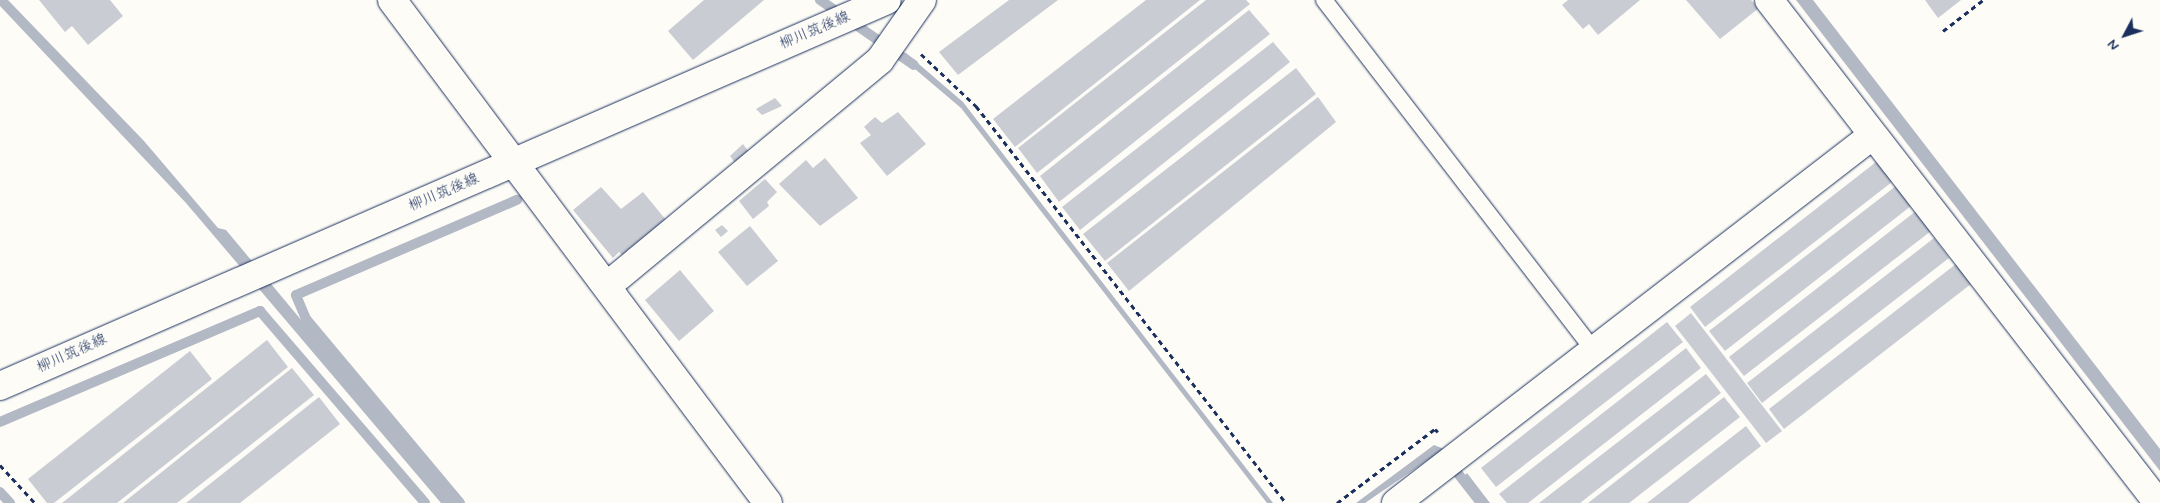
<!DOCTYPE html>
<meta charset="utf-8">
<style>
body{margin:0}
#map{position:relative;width:2160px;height:503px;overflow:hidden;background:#fdfcf7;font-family:Mynerve,"Klee One",sans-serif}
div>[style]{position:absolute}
.water>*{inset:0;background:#b3b8c5}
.stream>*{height:10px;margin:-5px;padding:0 5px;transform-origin:5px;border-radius:5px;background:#b3b8c5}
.building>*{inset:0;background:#c9ccd3}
.path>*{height:3px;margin-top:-1.5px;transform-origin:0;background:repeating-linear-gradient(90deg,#1b2f5e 0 5px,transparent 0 9px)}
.roads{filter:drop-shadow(0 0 1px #1b2f5e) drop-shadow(0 0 1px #1b2f5e)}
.lane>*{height:16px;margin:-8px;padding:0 8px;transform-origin:8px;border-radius:8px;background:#fdfcf7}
.street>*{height:28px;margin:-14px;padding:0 14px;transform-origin:14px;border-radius:14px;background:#fdfcf7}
.secondary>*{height:28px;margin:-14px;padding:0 14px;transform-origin:14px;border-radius:14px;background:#fdfcf7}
span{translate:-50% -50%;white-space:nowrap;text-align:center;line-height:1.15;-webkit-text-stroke:5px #fdfcf7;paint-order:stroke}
.street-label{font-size:15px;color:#1b2f5e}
.north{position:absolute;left:2100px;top:10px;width:50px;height:50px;-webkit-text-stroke:4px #fdfcf7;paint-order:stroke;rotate:230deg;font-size:14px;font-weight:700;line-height:20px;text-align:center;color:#1b2f5e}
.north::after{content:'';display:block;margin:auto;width:18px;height:22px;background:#1b2f5e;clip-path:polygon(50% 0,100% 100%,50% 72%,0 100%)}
</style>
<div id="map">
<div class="water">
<i style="clip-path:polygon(0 0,8px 0,144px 141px,218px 228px,226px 230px,454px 503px,441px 503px,186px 203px,0 6px)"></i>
<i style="clip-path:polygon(1796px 0,1813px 0,2160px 449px,2160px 471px)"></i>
<i style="clip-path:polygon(906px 53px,963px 102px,1273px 503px,1267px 503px,961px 108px,902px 58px)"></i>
<i style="clip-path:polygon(1434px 445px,1444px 449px,1365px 503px,1356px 503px)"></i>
<i style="clip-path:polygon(1467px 473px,1490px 503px,1478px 503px,1460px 480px)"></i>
</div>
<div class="stream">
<i style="left:820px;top:0;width:114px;rotate:34.7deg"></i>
<i style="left:0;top:422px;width:283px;rotate:-23.1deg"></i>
<i style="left:260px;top:311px;width:253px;rotate:49.3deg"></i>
<i style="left:1449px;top:462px;width:52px;rotate:52deg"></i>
<i style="left:0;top:492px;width:15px;rotate:48deg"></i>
<i style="left:460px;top:503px;width:240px;rotate:-129.9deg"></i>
<i style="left:306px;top:319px;width:26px;rotate:-113deg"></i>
<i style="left:296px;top:295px;width:241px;rotate:-23.3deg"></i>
</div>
<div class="building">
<i style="clip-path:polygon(39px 0,110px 0,123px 16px,88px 45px,72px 26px,65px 32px)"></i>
<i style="clip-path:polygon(704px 0,764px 0,693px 60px,668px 31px)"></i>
<i style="clip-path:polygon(1009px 0,1058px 0,958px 75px,939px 52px)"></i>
<i style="clip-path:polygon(1146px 0,1200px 0,1015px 147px,993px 119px)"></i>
<i style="clip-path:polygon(1206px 0,1246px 0,1250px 4px,1037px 173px,1018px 148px)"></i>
<i style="clip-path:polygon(1568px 0,1640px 0,1598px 35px,1589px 24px,1583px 29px,1562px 5px)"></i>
<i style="clip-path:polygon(1686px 0,1751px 0,1759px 8px,1720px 39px)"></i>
<i style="clip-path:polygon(1925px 0,1961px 0,1938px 18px)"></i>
<i style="clip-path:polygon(1249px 10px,1270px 34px,1059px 202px,1040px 176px)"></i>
<i style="clip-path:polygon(1273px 42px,1290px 62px,1080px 230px,1062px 207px)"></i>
<i style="clip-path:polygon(1296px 68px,1316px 94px,1105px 261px,1083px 234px)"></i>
<i style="clip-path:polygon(1318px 97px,1336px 122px,1129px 291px,1107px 263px)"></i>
<i style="clip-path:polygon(775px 98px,782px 106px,762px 115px,756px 109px)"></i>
<i style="clip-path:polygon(898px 112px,926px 144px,887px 176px,860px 143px,871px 135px,864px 127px,875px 117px,882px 123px)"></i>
<i style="clip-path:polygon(743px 144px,749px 152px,736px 164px,730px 156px)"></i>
<i style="clip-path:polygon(825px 158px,858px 198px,820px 226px,779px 184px,806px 160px,813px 168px)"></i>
<i style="clip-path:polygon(1876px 162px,1892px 182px,1705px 327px,1690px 307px)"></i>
<i style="clip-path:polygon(765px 179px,777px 192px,767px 202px,769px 206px,753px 219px,739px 201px)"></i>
<i style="clip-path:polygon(1896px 186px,1911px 206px,1725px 351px,1709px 331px)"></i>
<i style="clip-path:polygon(601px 187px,621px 209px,643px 192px,666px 220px,623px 256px,619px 252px,613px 258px,573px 210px)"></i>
<i style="clip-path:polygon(1916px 211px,1931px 231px,1744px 376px,1729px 357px)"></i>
<i style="clip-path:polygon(722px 225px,728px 231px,721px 237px,715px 230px)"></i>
<i style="clip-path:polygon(750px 226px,778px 261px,747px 286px,718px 252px)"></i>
<i style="clip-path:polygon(1934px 238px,1949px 258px,1762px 403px,1747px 383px)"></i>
<i style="clip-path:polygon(1956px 264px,1971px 284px,1784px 429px,1769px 409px)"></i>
<i style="clip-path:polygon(680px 270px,714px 311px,679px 341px,645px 300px)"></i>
<i style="clip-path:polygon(1691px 313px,1782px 431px,1766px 443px,1675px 326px)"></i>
<i style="clip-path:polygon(1667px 322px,1683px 342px,1496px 487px,1481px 468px)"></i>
<i style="clip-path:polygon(267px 340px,288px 367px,117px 503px,62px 503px)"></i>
<i style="clip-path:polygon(1686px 348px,1701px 368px,1528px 503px,1507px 503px,1499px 494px)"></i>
<i style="clip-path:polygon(190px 351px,212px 379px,54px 503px,47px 503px,28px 479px)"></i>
<i style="clip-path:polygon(292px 368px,314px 395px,177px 503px,123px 503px)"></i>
<i style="clip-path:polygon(1706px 374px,1721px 393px,1580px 503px,1539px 503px)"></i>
<i style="clip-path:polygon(319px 397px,340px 424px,240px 503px,186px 503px)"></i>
<i style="clip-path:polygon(1724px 397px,1740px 417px,1629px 503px,1588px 503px)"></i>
<i style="clip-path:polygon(1746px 426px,1761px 446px,1688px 503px,1647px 503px)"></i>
</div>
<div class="path">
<i style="left:1943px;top:31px;width:51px;rotate:-37.8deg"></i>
<i style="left:921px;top:54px;width:76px;rotate:43.4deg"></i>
<i style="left:976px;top:106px;width:504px;rotate:52.02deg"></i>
<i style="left:0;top:465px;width:52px;rotate:47.4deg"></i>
<i style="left:1337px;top:503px;width:123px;rotate:-37.1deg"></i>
<i style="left:1435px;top:429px;width:4px;rotate:45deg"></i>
</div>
<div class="roads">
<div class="lane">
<i style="left:1324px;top:0;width:443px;rotate:52.4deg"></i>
</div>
<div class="street">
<i style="left:392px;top:0;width:628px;rotate:53.22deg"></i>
<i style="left:1769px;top:0;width:636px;rotate:52.28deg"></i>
<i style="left:607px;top:286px;width:354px;rotate:-39.6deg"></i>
<i style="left:880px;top:60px;width:73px;rotate:-55deg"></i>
<i style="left:1396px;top:503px;width:602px;rotate:-37.65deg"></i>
</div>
<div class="secondary">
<i style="left:0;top:386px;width:967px;rotate:-23.52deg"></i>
</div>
</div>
<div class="street-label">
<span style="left:815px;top:31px;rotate:-23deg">柳川筑後線</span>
<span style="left:444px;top:193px;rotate:-23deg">柳川筑後線</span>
<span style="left:72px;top:354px;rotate:-24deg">柳川筑後線</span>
</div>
<div class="north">N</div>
</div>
